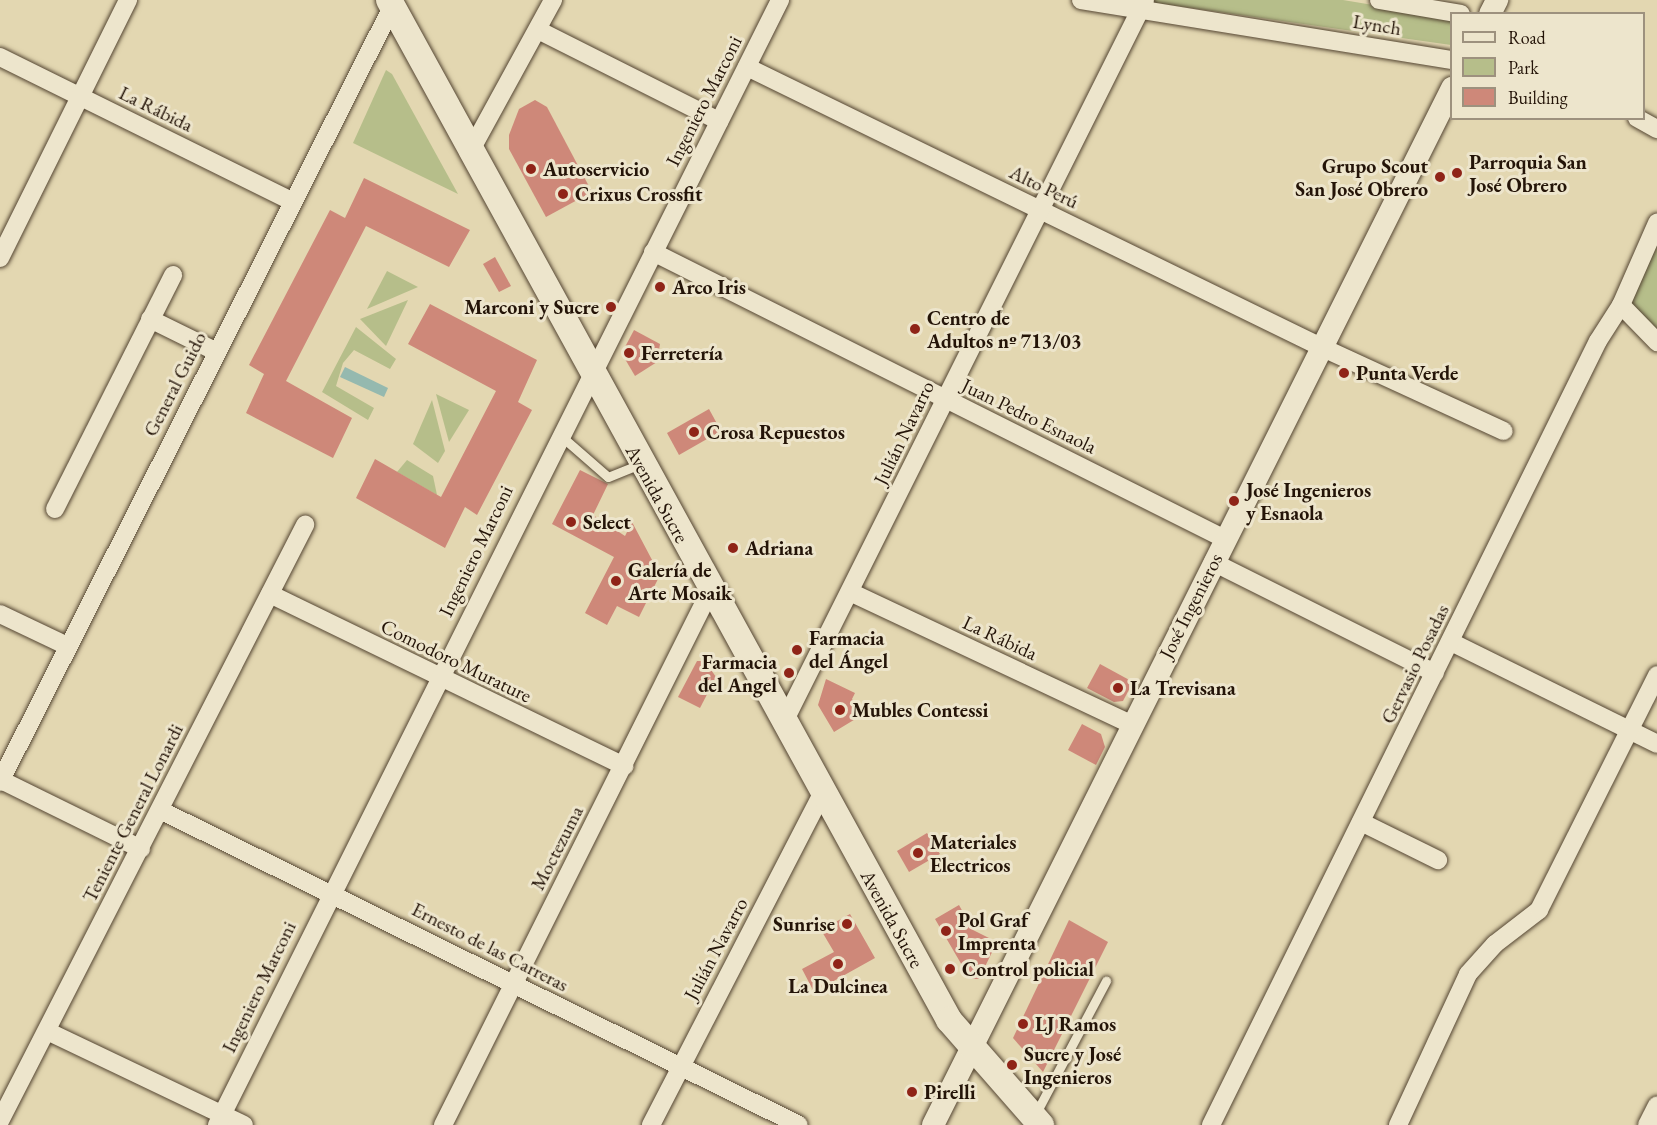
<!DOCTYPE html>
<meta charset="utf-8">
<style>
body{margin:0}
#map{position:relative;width:1657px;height:1125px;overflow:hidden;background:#e3d7b1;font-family:"EB Garamond",serif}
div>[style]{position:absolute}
.green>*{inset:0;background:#b6be8a}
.water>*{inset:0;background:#95b9af}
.building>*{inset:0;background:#ce8879}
.roads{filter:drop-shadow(0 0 2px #544532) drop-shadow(0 0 2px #544532)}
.service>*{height:9px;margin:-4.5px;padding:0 4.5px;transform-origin:4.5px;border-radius:4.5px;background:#ede5cc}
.minor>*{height:18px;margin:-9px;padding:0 9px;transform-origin:9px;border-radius:9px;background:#ede5cc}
.tertiary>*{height:22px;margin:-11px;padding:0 11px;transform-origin:11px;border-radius:11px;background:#ede5cc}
.secondary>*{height:26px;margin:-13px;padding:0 13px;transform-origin:13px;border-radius:13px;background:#ede5cc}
.dots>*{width:16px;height:16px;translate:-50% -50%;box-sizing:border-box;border:3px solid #ede5cc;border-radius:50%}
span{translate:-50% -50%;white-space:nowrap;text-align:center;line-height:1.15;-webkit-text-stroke:6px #ede5cc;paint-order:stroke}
.street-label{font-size:20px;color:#241408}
.poi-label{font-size:20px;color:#241408;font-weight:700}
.left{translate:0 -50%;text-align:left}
.right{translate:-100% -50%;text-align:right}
.legend{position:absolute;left:1450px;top:12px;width:195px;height:108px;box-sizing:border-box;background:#ede5cc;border:2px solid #9d917e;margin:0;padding:8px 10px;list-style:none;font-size:18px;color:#241408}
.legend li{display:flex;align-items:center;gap:12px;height:30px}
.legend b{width:30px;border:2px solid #9d917e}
</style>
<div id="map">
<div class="green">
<i style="clip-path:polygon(1135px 0,1343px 0,1451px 18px,1451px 45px)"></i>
<i style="clip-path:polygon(386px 70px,392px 74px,458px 194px,353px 143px)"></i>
<i style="clip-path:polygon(1657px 223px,1657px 342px,1621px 305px)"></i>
<i style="clip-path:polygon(387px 271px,418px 287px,367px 309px)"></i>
<i style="clip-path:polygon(408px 300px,386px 346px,360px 319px)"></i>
<i style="clip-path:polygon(356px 327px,396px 359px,390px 369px,354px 350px,343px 363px,336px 386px,374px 408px,368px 420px,322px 392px)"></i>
<i style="clip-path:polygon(436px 394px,469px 410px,449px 442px)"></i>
<i style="clip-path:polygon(432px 400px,445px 451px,438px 463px,413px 444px)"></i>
<i style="clip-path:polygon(407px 460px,433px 476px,437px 495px,397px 472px)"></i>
</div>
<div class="water">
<i style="clip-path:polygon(345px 367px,388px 388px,384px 397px,340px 377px)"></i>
</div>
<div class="building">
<i style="clip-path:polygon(535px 100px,547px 107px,592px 192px,546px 217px,509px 149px,509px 135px,519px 109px)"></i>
<i style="clip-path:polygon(364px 178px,470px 230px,449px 267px,366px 226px,286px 381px,352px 418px,333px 458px,246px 413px,264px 374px,249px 365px,330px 210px,345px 218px)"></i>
<i style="clip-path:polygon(495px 257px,511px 286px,499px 292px,483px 264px)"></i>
<i style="clip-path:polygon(430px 304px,537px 360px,518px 402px,532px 410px,477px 515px,465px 507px,445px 548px,356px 498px,375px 459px,441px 497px,496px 391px,408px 344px)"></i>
<i style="clip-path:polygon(634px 330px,660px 344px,657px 362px,635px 376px,625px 359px,625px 347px)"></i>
<i style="clip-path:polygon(709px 409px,721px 431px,679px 455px,667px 433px)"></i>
<i style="clip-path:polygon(580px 470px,608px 484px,593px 515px,625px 536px,632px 522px,660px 575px,639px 617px,617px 606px,607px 625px,585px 613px,614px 557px,552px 524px)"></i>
<i style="clip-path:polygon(697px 661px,705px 661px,716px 677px,700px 708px,678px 697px)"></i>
<i style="clip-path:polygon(1100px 664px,1133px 682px,1123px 701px,1114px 702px,1087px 688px)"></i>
<i style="clip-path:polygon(826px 679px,855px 693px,852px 699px,862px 715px,834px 732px,818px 705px)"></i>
<i style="clip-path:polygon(1082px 724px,1101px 734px,1105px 747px,1096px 765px,1068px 750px)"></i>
<i style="clip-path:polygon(927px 833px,940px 854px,909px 872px,897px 851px)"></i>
<i style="clip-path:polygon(959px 905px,973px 930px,997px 942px,979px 979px,970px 979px,935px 919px)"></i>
<i style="clip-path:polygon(850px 914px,875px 958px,814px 992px,802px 969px,834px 952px,821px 930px)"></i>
<i style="clip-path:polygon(1069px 920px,1108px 942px,1043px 1072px,1013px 1038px)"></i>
</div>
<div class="roads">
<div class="service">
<i style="left:561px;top:436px;width:62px;rotate:41.1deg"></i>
<i style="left:608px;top:477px;width:35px;rotate:-22deg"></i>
<i style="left:1035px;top:1115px;width:152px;rotate:-62.1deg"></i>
</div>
<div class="minor">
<i style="left:1081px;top:0;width:376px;rotate:9.2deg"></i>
<i style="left:1379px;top:0;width:83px;rotate:9.7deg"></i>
<i style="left:538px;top:30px;width:203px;rotate:26.7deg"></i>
<i style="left:0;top:57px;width:327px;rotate:26.3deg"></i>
<i style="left:747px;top:67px;width:639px;rotate:26deg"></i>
<i style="left:1321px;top:347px;width:201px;rotate:24.7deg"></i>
<i style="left:1637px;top:118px;width:23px;rotate:29deg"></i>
<i style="left:471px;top:150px;width:171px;rotate:-61.3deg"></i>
<i style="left:653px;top:252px;width:640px;rotate:26.65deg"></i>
<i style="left:0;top:258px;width:288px;rotate:-63.6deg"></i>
<i style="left:1621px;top:305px;width:52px;rotate:45.8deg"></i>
<i style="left:150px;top:319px;width:75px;rotate:26.2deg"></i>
<i style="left:55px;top:509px;width:262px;rotate:-63.2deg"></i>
<i style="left:1213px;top:562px;width:248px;rotate:26.6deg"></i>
<i style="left:850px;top:592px;width:310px;rotate:25.2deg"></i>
<i style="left:270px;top:594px;width:394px;rotate:25.9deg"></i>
<i style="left:0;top:614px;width:74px;rotate:25.5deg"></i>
<i style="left:1451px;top:642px;width:230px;rotate:26.3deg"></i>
<i style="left:783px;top:724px;width:809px;rotate:-63.43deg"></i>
<i style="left:1px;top:780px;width:156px;rotate:26.2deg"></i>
<i style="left:0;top:782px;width:868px;rotate:-63.17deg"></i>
<i style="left:160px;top:810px;width:712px;rotate:26.24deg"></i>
<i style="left:1361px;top:822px;width:86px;rotate:26.3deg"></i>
<i style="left:47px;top:1031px;width:218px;rotate:25.5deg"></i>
<i style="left:0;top:1121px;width:670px;rotate:-62.9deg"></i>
<i style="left:217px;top:1125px;width:1258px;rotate:-63.41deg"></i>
<i style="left:443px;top:1125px;width:597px;rotate:-63.43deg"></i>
<i style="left:651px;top:1125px;width:373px;rotate:-62.7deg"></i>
<i style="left:1211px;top:1125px;width:874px;rotate:-63.73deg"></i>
<i style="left:1598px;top:341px;width:43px;rotate:-57.4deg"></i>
<i style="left:1621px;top:305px;width:90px;rotate:-66.3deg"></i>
<i style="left:1398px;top:1125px;width:166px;rotate:-65.1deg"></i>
<i style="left:1468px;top:974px;width:40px;rotate:-48deg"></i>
<i style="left:1495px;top:944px;width:56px;rotate:-37.7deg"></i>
<i style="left:1539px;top:910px;width:263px;rotate:-63.3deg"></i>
<i style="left:1647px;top:1125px;width:22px;rotate:-63deg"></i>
</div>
<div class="tertiary">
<i style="left:1490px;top:14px;width:16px;rotate:-63deg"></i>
<i style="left:933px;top:1125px;width:1160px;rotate:-63.41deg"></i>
</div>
<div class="secondary">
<i style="left:389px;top:0;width:1164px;rotate:61.23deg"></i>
<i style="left:949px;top:1020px;width:140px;rotate:48.8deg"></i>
</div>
</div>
<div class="dots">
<i style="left:531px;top:169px;background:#8f2418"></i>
<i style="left:1457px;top:173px;background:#8f2418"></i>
<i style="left:1440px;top:177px;background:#8f2418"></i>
<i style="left:563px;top:194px;background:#8f2418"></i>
<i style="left:660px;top:287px;background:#8f2418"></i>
<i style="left:611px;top:307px;background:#8f2418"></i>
<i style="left:915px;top:329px;background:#8f2418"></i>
<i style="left:629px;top:353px;background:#8f2418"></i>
<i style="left:1344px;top:373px;background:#8f2418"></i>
<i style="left:694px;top:432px;background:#8f2418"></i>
<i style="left:1234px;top:501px;background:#8f2418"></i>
<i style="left:571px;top:522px;background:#8f2418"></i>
<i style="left:733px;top:548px;background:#8f2418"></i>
<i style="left:616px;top:581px;background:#8f2418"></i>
<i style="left:797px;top:650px;background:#8f2418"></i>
<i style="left:789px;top:673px;background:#8f2418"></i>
<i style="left:1118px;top:688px;background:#8f2418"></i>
<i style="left:840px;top:710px;background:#8f2418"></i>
<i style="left:918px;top:853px;background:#8f2418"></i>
<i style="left:847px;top:924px;background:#8f2418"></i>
<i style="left:946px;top:931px;background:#8f2418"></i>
<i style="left:838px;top:964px;background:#8f2418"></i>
<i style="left:950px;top:969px;background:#8f2418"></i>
<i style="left:1023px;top:1024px;background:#8f2418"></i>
<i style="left:1012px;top:1065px;background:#8f2418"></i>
<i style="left:912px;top:1092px;background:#8f2418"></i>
</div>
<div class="street-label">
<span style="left:1377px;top:25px;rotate:9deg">Lynch</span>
<span style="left:704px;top:101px;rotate:-63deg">Ingeniero Marconi</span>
<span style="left:156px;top:109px;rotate:26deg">La Rábida</span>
<span style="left:1044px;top:187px;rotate:26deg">Alto Perú</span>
<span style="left:175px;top:384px;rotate:-63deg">General Guido</span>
<span style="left:1029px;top:416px;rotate:26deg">Juan Pedro Esnaola</span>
<span style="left:904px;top:433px;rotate:-64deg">Julián Navarro</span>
<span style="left:657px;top:494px;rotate:61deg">Avenida Sucre</span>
<span style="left:476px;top:551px;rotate:-64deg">Ingeniero Marconi</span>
<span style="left:1191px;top:606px;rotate:-63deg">José Ingenieros</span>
<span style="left:1000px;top:638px;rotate:25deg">La Rábida</span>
<span style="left:456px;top:661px;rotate:26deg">Comodoro Murature</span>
<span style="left:1415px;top:664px;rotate:-64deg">Gervasio Posadas</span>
<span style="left:133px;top:813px;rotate:-63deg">Teniente General Lonardi</span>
<span style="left:557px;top:848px;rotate:-63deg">Moctezuma</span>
<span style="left:892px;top:919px;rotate:61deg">Avenida Sucre</span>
<span style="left:490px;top:947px;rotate:27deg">Ernesto de las Carreras</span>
<span style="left:716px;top:949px;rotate:-62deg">Julián Navarro</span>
<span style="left:259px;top:987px;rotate:-64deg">Ingeniero Marconi</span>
</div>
<div class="poi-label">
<span class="left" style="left:1469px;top:174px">Parroquia San<br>José Obrero</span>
<span class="right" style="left:1428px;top:178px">Grupo Scout<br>San José Obrero</span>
<span class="left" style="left:543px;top:169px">Autoservicio</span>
<span class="left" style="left:575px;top:194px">Crixus Crossfit</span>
<span class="left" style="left:672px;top:287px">Arco Iris</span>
<span class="right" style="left:599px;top:307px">Marconi y Sucre</span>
<span class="left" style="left:927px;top:330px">Centro de<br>Adultos nº 713/03</span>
<span class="left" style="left:641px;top:353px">Ferretería</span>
<span class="left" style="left:1356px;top:373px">Punta Verde</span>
<span class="left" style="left:706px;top:432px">Crosa Repuestos</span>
<span class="left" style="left:1246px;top:502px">José Ingenieros<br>y Esnaola</span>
<span class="left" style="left:583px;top:522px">Select</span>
<span class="left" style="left:745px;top:548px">Adriana</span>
<span class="left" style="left:628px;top:582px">Galería de<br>Arte Mosaik</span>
<span class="left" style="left:809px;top:650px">Farmacia<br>del Ángel</span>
<span class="right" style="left:777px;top:674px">Farmacia<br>del Angel</span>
<span class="left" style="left:1130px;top:688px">La Trevisana</span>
<span class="left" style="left:852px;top:710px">Mubles Contessi</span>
<span class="left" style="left:930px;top:854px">Materiales<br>Electricos</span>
<span class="left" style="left:958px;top:932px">Pol Graf<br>Imprenta</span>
<span class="right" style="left:835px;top:924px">Sunrise</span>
<span class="left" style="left:962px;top:969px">Control policial</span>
<span style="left:838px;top:986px">La Dulcinea</span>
<span class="left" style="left:1035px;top:1024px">LJ Ramos</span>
<span class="left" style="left:1024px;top:1066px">Sucre y José<br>Ingenieros</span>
<span class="left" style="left:924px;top:1092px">Pirelli</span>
</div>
<ul class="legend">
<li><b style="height:8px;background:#ede5cc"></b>Road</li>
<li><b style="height:16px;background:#b6be8a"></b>Park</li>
<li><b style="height:16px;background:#ce8879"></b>Building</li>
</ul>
</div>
